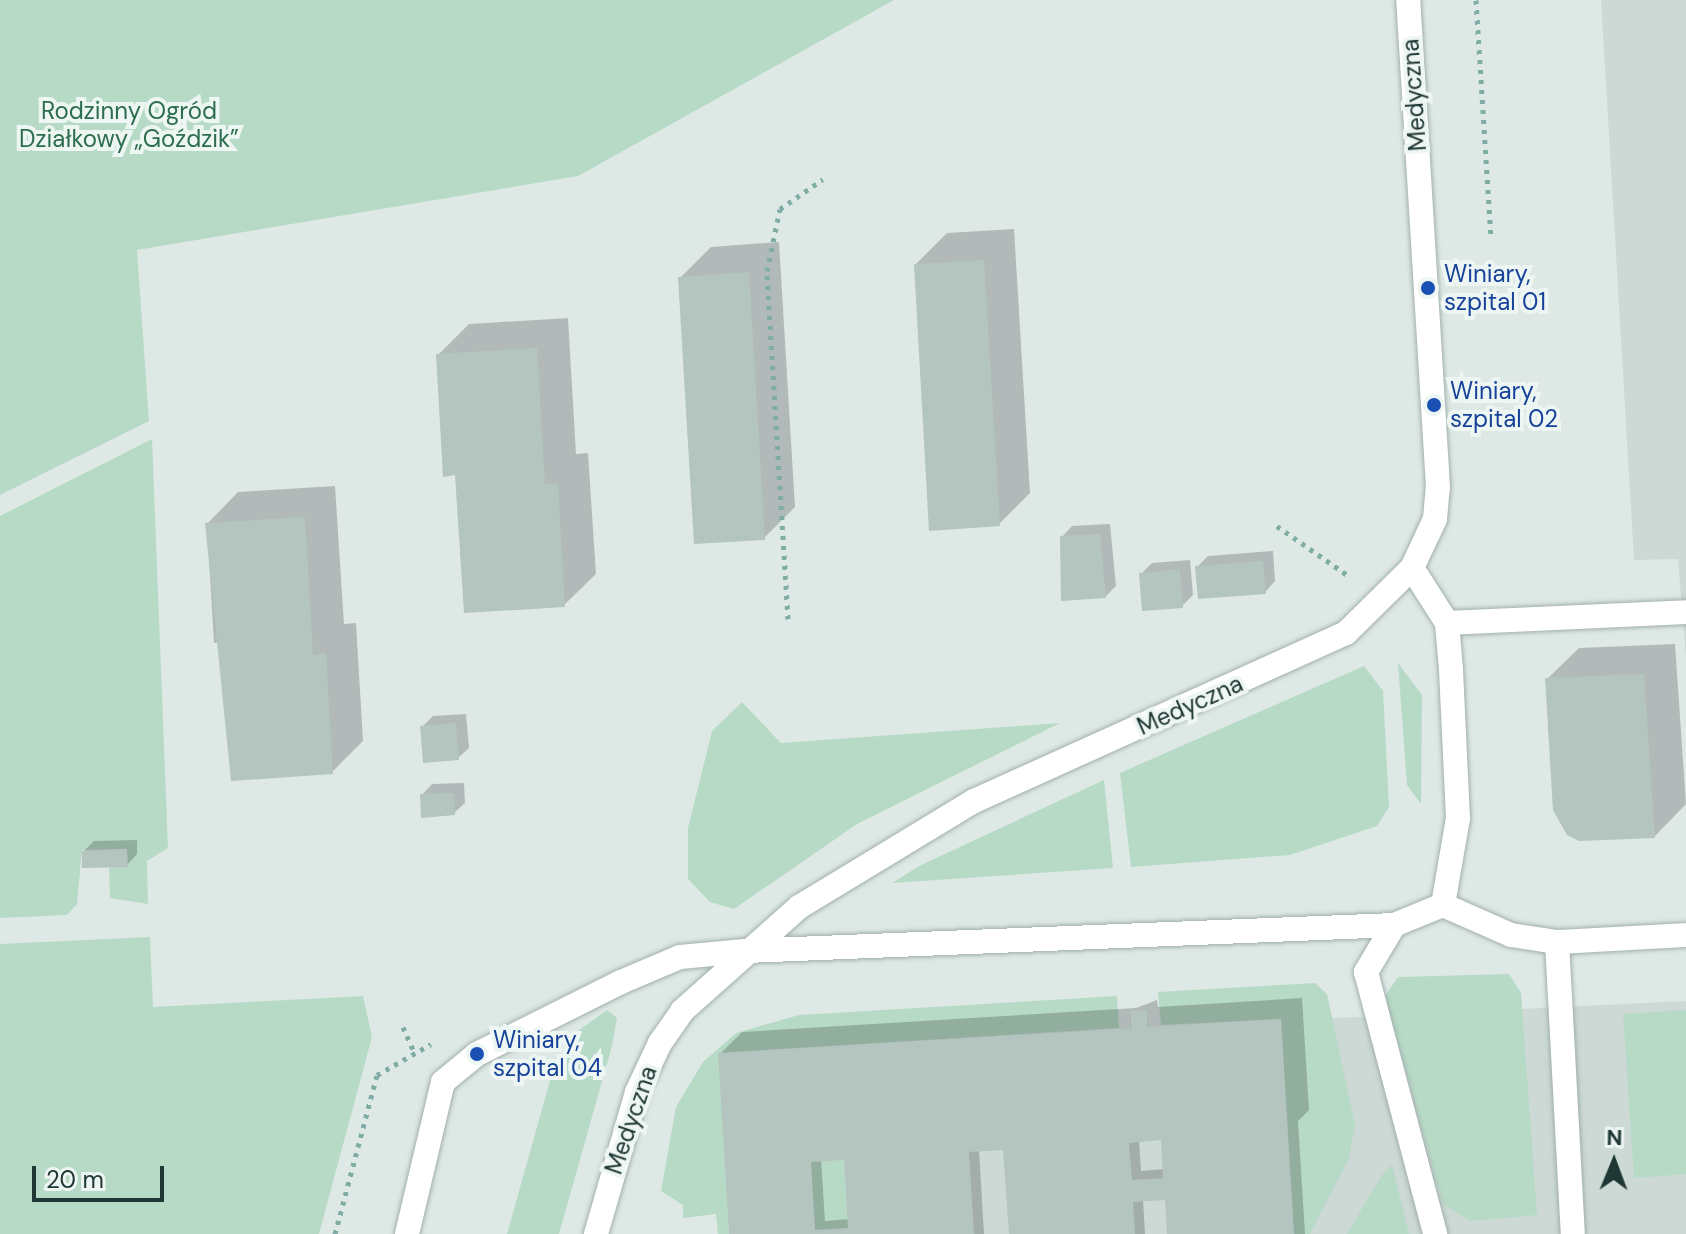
<!DOCTYPE html>
<meta charset="utf-8">
<style>
body{margin:0}
#map{position:relative;width:1686px;height:1234px;overflow:hidden;background:#dee9e6;font-family:"DM Sans",sans-serif}
div>[style]{position:absolute}
.built>*{inset:0;background:#ccd9d5}
.green>*{inset:0;background:#b7dac6}
.shadow>*{inset:0;background:#0003}
.building>*{inset:0;background:#b4c4bf}
.path>*{height:5px;margin-top:-2.5px;transform-origin:0;background:repeating-linear-gradient(90deg,#7faca4 0 4px,transparent 0 10px)}
.roads{filter:drop-shadow(0 0 2px #a1b0ad) drop-shadow(0 0 2px #a1b0ad)}
.lane>*{height:24px;margin:-12px;padding:0 12px;transform-origin:12px;border-radius:12px;background:#fff}
.street>*{height:24px;margin:-12px;padding:0 12px;transform-origin:12px;border-radius:12px;background:#fff}
.secondary>*{height:24px;margin:-12px;padding:0 12px;transform-origin:12px;border-radius:12px;background:#fff}
.dots>*{width:22px;height:22px;translate:-50% -50%;box-sizing:border-box;border:4px solid #eef6f3;border-radius:50%}
span{translate:-50% -50%;white-space:nowrap;text-align:center;line-height:1.15;-webkit-text-stroke:8px #eef6f3;paint-order:stroke}
.street-label{font-size:24px;color:#203835}
.park-label{font-size:24px;color:#2c6d4f}
.transit-label{font-size:24px;color:#164399}
.left{translate:0 -50%;text-align:left}
.north{position:absolute;left:1574px;top:1122px;width:80px;height:80px;-webkit-text-stroke:6px #eef6f3;paint-order:stroke;rotate:1deg;font-size:22px;font-weight:700;line-height:32px;text-align:center;color:#203835}
.north::after{content:'';display:block;margin:auto;width:28px;height:36px;background:#203835;clip-path:polygon(50% 0,100% 100%,50% 72%,0 100%)}
.scale{position:absolute;left:32px;top:1166px;width:132px;height:36px;box-sizing:border-box;border:4px solid #203835;border-top:0;padding-left:10px;font-size:24px;line-height:28px;white-space:nowrap;color:#203835;-webkit-text-stroke:6px #eef6f3;paint-order:stroke}
</style>
<div id="map">
<div class="built">
<i style="clip-path:polygon(1601px 0,1686px 0,1686px 658px,1678px 559px,1634px 560px)"></i>
<i style="clip-path:polygon(1686px 1001px,1686px 1234px,729px 1234px,718px 1053px,1130px 1028px,1130px 1011px,1147px 1010px,1149px 1027px)"></i>
</div>
<div class="green">
<i style="clip-path:polygon(0 0,894px 0,578px 176px,137px 250px,149px 421px,0 495px)"></i>
<i style="clip-path:polygon(152px 439px,168px 848px,147px 861px,148px 904px,110px 898px,109px 867px,127px 849px,82px 850px,77px 904px,67px 915px,0 918px,0 516px)"></i>
<i style="clip-path:polygon(1398px 663px,1422px 695px,1421px 804px,1407px 785px)"></i>
<i style="clip-path:polygon(1364px 666px,1383px 691px,1389px 807px,1377px 826px,1290px 855px,1131px 867px,1120px 773px)"></i>
<i style="clip-path:polygon(742px 702px,781px 743px,1060px 723px,857px 824px,734px 909px,710px 902px,688px 879px,688px 828px,712px 731px)"></i>
<i style="clip-path:polygon(1104px 780px,1113px 868px,892px 883px,921px 865px)"></i>
<i style="clip-path:polygon(150px 937px,153px 1007px,363px 996px,372px 1037px,319px 1234px,0 1234px,0 944px)"></i>
<i style="clip-path:polygon(1509px 974px,1521px 993px,1537px 1215px,1471px 1221px,1443px 1204px,1385px 996px,1398px 977px)"></i>
<i style="clip-path:polygon(1315px 983px,1327px 994px,1355px 1125px,1349px 1158px,1310px 1234px,1294px 1234px,1281px 1019px,1161px 1025px,1158px 992px)"></i>
<i style="clip-path:polygon(1117px 996px,1119px 1028px,719px 1053px,729px 1234px,718px 1234px,716px 1214px,683px 1218px,683px 1205px,661px 1191px,676px 1107px,703px 1062px,736px 1033px,799px 1015px)"></i>
<i style="clip-path:polygon(607px 1010px,617px 1018px,612px 1046px,559px 1234px,507px 1234px,551px 1077px,571px 1036px)"></i>
<i style="clip-path:polygon(1686px 1010px,1686px 1174px,1634px 1178px,1623px 1014px)"></i>
<i style="clip-path:polygon(844px 1160px,848px 1228px,815px 1230px,811px 1162px)"></i>
<i style="clip-path:polygon(1392px 1165px,1409px 1234px,1347px 1234px,1382px 1175px)"></i>
</div>
<div class="shadow">
<i style="clip-path:polygon(1014px 229px,1030px 493px,999px 524px,916px 264px,947px 233px)"></i>
<i style="clip-path:polygon(779px 242px,795px 507px,764px 538px,680px 278px,711px 247px)"></i>
<i style="clip-path:polygon(568px 318px,576px 454px,588px 453px,596px 574px,564px 605px,457px 473px,438px 355px,469px 324px)"></i>
<i style="clip-path:polygon(335px 486px,344px 624px,356px 623px,363px 741px,332px 772px,224px 642px,214px 643px,207px 524px,238px 492px)"></i>
<i style="clip-path:polygon(1110px 524px,1116px 586px,1106px 596px,1062px 537px,1072px 526px)"></i>
<i style="clip-path:polygon(1273px 551px,1275px 581px,1265px 592px,1197px 567px,1208px 556px)"></i>
<i style="clip-path:polygon(1190px 560px,1193px 595px,1182px 606px,1141px 574px,1152px 563px)"></i>
<i style="clip-path:polygon(1675px 644px,1686px 804px,1655px 836px,1547px 679px,1579px 648px)"></i>
<i style="clip-path:polygon(466px 714px,469px 748px,458px 758px,422px 727px,433px 716px)"></i>
<i style="clip-path:polygon(464px 783px,465px 803px,454px 813px,422px 795px,432px 784px)"></i>
<i style="clip-path:polygon(137px 840px,137px 854px,127px 865px,84px 851px,94px 841px)"></i>
<i style="clip-path:polygon(evenodd,1302px 998px,1309px 1110px,1298px 1121px,1305px 1234px,1169px 1234px,1167px 1198px,1143px 1199px,1145px 1234px,1011px 1234px,1005px 1148px,979px 1150px,984px 1234px,731px 1234px,720px 1054px,742px 1032px,1136px 1008px,1157px 1000px,1158px 1007px,1302px 998px,1163px 1139px,1165px 1169px,1141px 1171px,1139px 1140px,1163px 1139px,1302px 998px,846px 1158px,850px 1219px,825px 1221px,821px 1159px,846px 1158px)"></i>
</div>
<div class="building">
<i style="clip-path:polygon(984px 260px,1000px 526px,929px 531px,914px 264px)"></i>
<i style="clip-path:polygon(749px 272px,765px 540px,694px 544px,678px 277px)"></i>
<i style="clip-path:polygon(537px 348px,545px 484px,558px 483px,565px 607px,464px 613px,455px 475px,443px 477px,436px 354px)"></i>
<i style="clip-path:polygon(305px 517px,313px 655px,326px 653px,333px 774px,231px 781px,205px 523px)"></i>
<i style="clip-path:polygon(1100px 534px,1106px 598px,1061px 601px,1060px 536px)"></i>
<i style="clip-path:polygon(1263px 561px,1266px 594px,1198px 599px,1195px 566px)"></i>
<i style="clip-path:polygon(1180px 569px,1183px 608px,1142px 611px,1139px 573px)"></i>
<i style="clip-path:polygon(1644px 674px,1655px 838px,1579px 841px,1567px 835px,1553px 810px,1545px 678px)"></i>
<i style="clip-path:polygon(456px 723px,459px 760px,423px 763px,420px 726px)"></i>
<i style="clip-path:polygon(454px 793px,455px 815px,421px 818px,420px 794px)"></i>
<i style="clip-path:polygon(127px 849px,128px 867px,82px 868px,82px 851px)"></i>
<i style="clip-path:polygon(evenodd,1138px 1010px,1147px 1010px,1148px 1027px,1281px 1019px,1294px 1234px,1167px 1234px,1165px 1200px,1133px 1202px,1135px 1234px,1009px 1234px,1003px 1150px,969px 1152px,974px 1234px,729px 1234px,718px 1053px,1131px 1028px,1130px 1011px,1138px 1010px,1161px 1140px,1163px 1178px,1132px 1180px,1129px 1143px,1161px 1140px,1138px 1010px,844px 1160px,848px 1228px,815px 1230px,811px 1162px,844px 1160px)"></i>
</div>
<div class="path">
<i style="left:1476px;top:0;width:236px;rotate:86.4deg"></i>
<i style="left:1277px;top:526px;width:89px;rotate:34.9deg"></i>
<i style="left:788px;top:619px;width:349px;rotate:-93.5deg"></i>
<i style="left:767px;top:271px;width:63px;rotate:-78.2deg"></i>
<i style="left:780px;top:209px;width:52px;rotate:-34.9deg"></i>
<i style="left:403px;top:1027px;width:27px;rotate:66deg"></i>
<i style="left:335px;top:1234px;width:164px;rotate:-75.2deg"></i>
<i style="left:377px;top:1075px;width:62px;rotate:-29.9deg"></i>
</div>
<div class="roads">
<div class="lane">
<i style="left:1447px;top:623px;width:239px;rotate:-2.6deg"></i>
<i style="left:1557px;top:942px;width:129px;rotate:-3.1deg"></i>
<i style="left:407px;top:1234px;width:156px;rotate:-76.7deg"></i>
<i style="left:443px;top:1082px;width:44px;rotate:-39.5deg"></i>
<i style="left:477px;top:1054px;width:161px;rotate:-26.6deg"></i>
<i style="left:621px;top:982px;width:64px;rotate:-23deg"></i>
<i style="left:680px;top:957px;width:65px;rotate:-5.3deg"></i>
</div>
<div class="street">
<i style="left:1412px;top:568px;width:65px;rotate:57.5deg"></i>
<i style="left:1447px;top:623px;width:47px;rotate:85.1deg"></i>
<i style="left:1451px;top:670px;width:148px;rotate:87.3deg"></i>
<i style="left:1458px;top:818px;width:88px;rotate:99.8deg"></i>
<i style="left:1394px;top:925px;width:55px;rotate:120.8deg"></i>
<i style="left:1366px;top:972px;width:271px;rotate:75.2deg"></i>
<i style="left:745px;top:951px;width:650px;rotate:-2.29deg"></i>
<i style="left:1394px;top:925px;width:53px;rotate:-22.2deg"></i>
<i style="left:1443px;top:905px;width:74px;rotate:23.8deg"></i>
<i style="left:1511px;top:935px;width:47px;rotate:8.7deg"></i>
<i style="left:1557px;top:942px;width:292px;rotate:86.9deg"></i>
</div>
<div class="secondary">
<i style="left:596px;top:1234px;width:148px;rotate:-73.9deg"></i>
<i style="left:637px;top:1092px;width:54px;rotate:-64.9deg"></i>
<i style="left:660px;top:1043px;width:39px;rotate:-55deg"></i>
<i style="left:682px;top:1011px;width:157px;rotate:-41.6deg"></i>
<i style="left:799px;top:907px;width:205px;rotate:-31.2deg"></i>
<i style="left:974px;top:801px;width:408px;rotate:-24.3deg"></i>
<i style="left:1346px;top:633px;width:93px;rotate:-44.6deg"></i>
<i style="left:1412px;top:568px;width:54px;rotate:-64.9deg"></i>
<i style="left:1435px;top:519px;width:32px;rotate:-85deg"></i>
<i style="left:1438px;top:487px;width:488px;rotate:-93.5deg"></i>
</div>
</div>
<div class="dots">
<i style="left:1428px;top:288px;background:#1a4fb4"></i>
<i style="left:1434px;top:405px;background:#1a4fb4"></i>
<i style="left:477px;top:1054px;background:#1a4fb4"></i>
</div>
<div class="street-label">
<span style="left:1414px;top:95px;rotate:-94deg">Medyczna</span>
<span style="left:1190px;top:705px;rotate:-24deg">Medyczna</span>
<span style="left:631px;top:1120px;rotate:-71deg">Medyczna</span>
</div>
<div class="park-label">
<span style="left:129px;top:125px">Rodzinny Ogród<br>Działkowy „Goździk”</span>
</div>
<div class="transit-label">
<span class="left" style="left:1444px;top:288px">Winiary,<br>szpital 01</span>
<span class="left" style="left:1450px;top:405px">Winiary,<br>szpital 02</span>
<span class="left" style="left:493px;top:1054px">Winiary,<br>szpital 04</span>
</div>
<div class="north">N</div>
<div class="scale">20 m</div>
</div>
